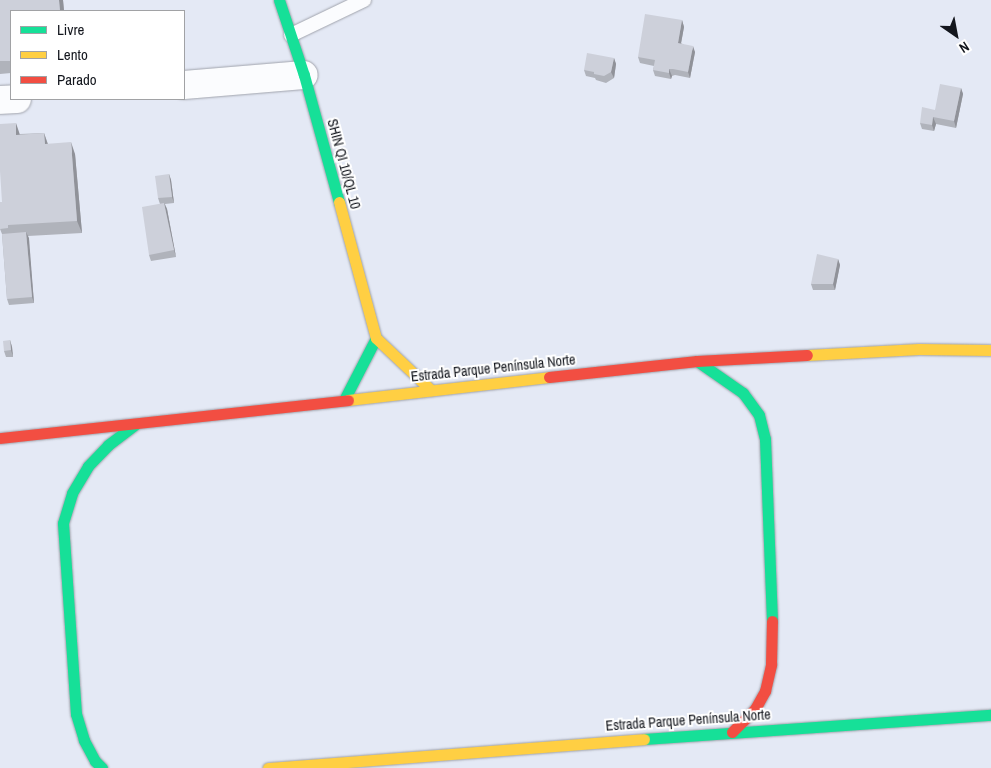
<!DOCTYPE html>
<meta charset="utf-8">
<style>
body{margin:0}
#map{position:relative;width:991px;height:768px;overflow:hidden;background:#e4e9f5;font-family:"Archivo Narrow",sans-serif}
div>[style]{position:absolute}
.roads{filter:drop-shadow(0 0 1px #a0a3ac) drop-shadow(0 0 1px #a0a3ac)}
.lane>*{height:14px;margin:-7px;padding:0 7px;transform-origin:7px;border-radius:7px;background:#fbfcfe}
.street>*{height:28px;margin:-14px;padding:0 14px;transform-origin:14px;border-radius:14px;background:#fbfcfe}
.fast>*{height:11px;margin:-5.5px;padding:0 5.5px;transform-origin:5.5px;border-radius:5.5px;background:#16e098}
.slow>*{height:11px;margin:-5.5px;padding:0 5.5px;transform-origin:5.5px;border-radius:5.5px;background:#ffcf43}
.jam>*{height:11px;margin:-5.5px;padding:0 5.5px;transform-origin:5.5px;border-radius:5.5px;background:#f24e42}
.wall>*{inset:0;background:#b0b3bb}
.shaded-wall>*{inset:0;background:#909299}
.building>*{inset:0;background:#cdd0da}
span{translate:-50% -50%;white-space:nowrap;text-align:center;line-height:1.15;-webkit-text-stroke:4px #fff;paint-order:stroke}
.street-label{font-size:14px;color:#13161d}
.legend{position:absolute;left:10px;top:10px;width:175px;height:90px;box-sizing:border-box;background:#fff;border:1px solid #a1a2a5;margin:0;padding:6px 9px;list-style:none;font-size:15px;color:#13161d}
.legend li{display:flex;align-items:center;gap:10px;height:25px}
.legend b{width:25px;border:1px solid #a1a2a5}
.north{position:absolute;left:931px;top:10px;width:50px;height:50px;-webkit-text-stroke:4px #fff;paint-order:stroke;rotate:147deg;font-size:14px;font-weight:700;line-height:20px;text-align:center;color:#13161d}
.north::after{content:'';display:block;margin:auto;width:18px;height:22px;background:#13161d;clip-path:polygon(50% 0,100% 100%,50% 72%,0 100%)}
</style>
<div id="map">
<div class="roads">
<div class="lane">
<i style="left:291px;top:35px;width:81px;rotate:-25.6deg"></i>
</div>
<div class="street">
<i style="left:184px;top:85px;width:120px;rotate:-4.8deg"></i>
<i style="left:0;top:100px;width:17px;rotate:-3deg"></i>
</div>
<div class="fast">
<i style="left:279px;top:0;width:79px;rotate:71.6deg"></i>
<i style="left:304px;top:75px;width:132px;rotate:74.6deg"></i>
<i style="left:697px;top:361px;width:56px;rotate:34.8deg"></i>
<i style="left:743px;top:393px;width:27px;rotate:54deg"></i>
<i style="left:759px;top:415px;width:25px;rotate:76deg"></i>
<i style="left:765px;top:439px;width:182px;rotate:87.8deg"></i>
<i style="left:344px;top:400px;width:70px;rotate:-62.7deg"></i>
<i style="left:644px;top:739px;width:348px;rotate:-4deg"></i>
<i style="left:102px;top:768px;width:10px;rotate:-135deg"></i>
<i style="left:95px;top:761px;width:24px;rotate:-118deg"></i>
<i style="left:84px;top:740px;width:27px;rotate:-107deg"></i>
<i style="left:76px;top:714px;width:191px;rotate:-93.9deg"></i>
<i style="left:63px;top:523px;width:31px;rotate:-73deg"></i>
<i style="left:72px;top:493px;width:31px;rotate:-59deg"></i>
<i style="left:88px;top:466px;width:29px;rotate:-46deg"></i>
<i style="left:108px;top:445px;width:35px;rotate:-37deg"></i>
</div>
<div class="slow">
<i style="left:339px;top:202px;width:141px;rotate:74.8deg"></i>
<i style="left:376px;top:338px;width:76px;rotate:43.4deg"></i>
<i style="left:807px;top:355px;width:112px;rotate:-3.1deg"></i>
<i style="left:919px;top:349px;width:72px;rotate:0.8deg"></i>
<i style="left:348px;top:400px;width:202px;rotate:-6.5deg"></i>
<i style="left:268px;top:768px;width:377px;rotate:-4.4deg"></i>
</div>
<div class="jam">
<i style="left:549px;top:377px;width:149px;rotate:-6.2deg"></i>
<i style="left:697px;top:361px;width:110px;rotate:-3.1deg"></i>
<i style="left:0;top:438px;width:350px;rotate:-6.2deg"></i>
<i style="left:732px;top:732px;width:33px;rotate:-45deg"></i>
<i style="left:755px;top:709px;width:21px;rotate:-61deg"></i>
<i style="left:765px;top:691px;width:28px;rotate:-77deg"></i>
<i style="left:771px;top:664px;width:43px;rotate:-88.7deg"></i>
</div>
</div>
<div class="wall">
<i style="clip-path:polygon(0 0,63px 0,64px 11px,11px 11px,11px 73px,0 74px)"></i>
<i style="clip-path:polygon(682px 20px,684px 27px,681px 43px,695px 52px,690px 78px,675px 75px,672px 76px,671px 79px,655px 76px,653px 70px,654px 66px,640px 63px,638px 57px)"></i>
<i style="clip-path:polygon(614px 58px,616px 64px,614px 78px,606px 83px,596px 80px,595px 78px,586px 76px,584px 70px)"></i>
<i style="clip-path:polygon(961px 88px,963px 94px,956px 128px,936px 124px,934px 131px,922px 129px,920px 123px)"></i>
<i style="clip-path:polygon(44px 133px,48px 144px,75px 154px,82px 233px,28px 236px,34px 303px,9px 305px,7px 299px,2px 234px,0 229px,2px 202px,20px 134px)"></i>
<i style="clip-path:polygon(169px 174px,171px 180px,174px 203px,165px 204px,167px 209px,176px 257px,151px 261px,149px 255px,160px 204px,158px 198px)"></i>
<i style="clip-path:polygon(838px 259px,840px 265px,835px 290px,813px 290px,811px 284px)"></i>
<i style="clip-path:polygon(10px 340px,12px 347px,13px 357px,6px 357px,4px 351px)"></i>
</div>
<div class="shaded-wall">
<i style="clip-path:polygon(59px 0,63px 0,64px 11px,60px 11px)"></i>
<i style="clip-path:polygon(682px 20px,684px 27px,680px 49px,678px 43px)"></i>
<i style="clip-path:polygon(693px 46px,695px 52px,690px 78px,688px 72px)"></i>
<i style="clip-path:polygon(614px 58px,616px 64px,614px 78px,611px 72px)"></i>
<i style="clip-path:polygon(669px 69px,672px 76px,671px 79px,669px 73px)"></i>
<i style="clip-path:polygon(961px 88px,963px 94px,956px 128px,954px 121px)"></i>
<i style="clip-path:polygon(933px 117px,936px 124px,934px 131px,932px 125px)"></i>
<i style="clip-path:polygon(16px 123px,20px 135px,16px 135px)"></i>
<i style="clip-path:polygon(44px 133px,48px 145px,45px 144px)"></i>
<i style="clip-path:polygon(71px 142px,75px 154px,82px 233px,77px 221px)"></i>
<i style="clip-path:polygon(169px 174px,171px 180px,174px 203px,172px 197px)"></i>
<i style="clip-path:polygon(164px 203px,167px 209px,176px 257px,174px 250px)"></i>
<i style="clip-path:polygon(26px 232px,29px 238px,34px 303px,32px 297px)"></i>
<i style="clip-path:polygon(838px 259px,840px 265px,835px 290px,833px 284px)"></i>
<i style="clip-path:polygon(10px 340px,12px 347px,13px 357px,11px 350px)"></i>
</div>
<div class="building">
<i style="clip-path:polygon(0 0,59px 0,60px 11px,11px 11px,11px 61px,0 61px)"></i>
<i style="clip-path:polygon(645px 14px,682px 20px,678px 43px,693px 46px,688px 72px,673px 69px,669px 69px,669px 73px,653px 70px,655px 60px,638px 57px)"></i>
<i style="clip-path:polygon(587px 53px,614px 58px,611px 72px,604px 76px,594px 74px,594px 72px,584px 70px)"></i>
<i style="clip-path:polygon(940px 84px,961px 88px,954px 121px,933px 117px,932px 125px,920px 123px,922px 107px,935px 110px)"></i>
<i style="clip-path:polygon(16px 123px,16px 135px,44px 133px,45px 144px,71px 142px,77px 221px,8px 225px,8px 228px,0 229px,0 202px,2px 202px,0 171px,0 124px)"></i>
<i style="clip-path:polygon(169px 174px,172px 197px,158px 198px,155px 176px)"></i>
<i style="clip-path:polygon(164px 203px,174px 250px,149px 255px,142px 207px)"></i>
<i style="clip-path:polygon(26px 232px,32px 297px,7px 299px,2px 234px)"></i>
<i style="clip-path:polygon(817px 254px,838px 259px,833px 284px,811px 284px)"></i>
<i style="clip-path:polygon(10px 340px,11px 350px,4px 351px,3px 341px)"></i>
</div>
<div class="street-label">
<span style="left:344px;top:164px;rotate:75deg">SHIN QI 10/QL 10</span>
<span style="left:493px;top:368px;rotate:-6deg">Estrada Parque Península Norte</span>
<span style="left:688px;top:720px;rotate:-4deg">Estrada Parque Península Norte</span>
</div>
<ul class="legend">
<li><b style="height:6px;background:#16e098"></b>Livre</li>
<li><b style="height:6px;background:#ffcf43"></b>Lento</li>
<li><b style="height:6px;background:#f24e42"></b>Parado</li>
</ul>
<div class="north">N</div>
</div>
